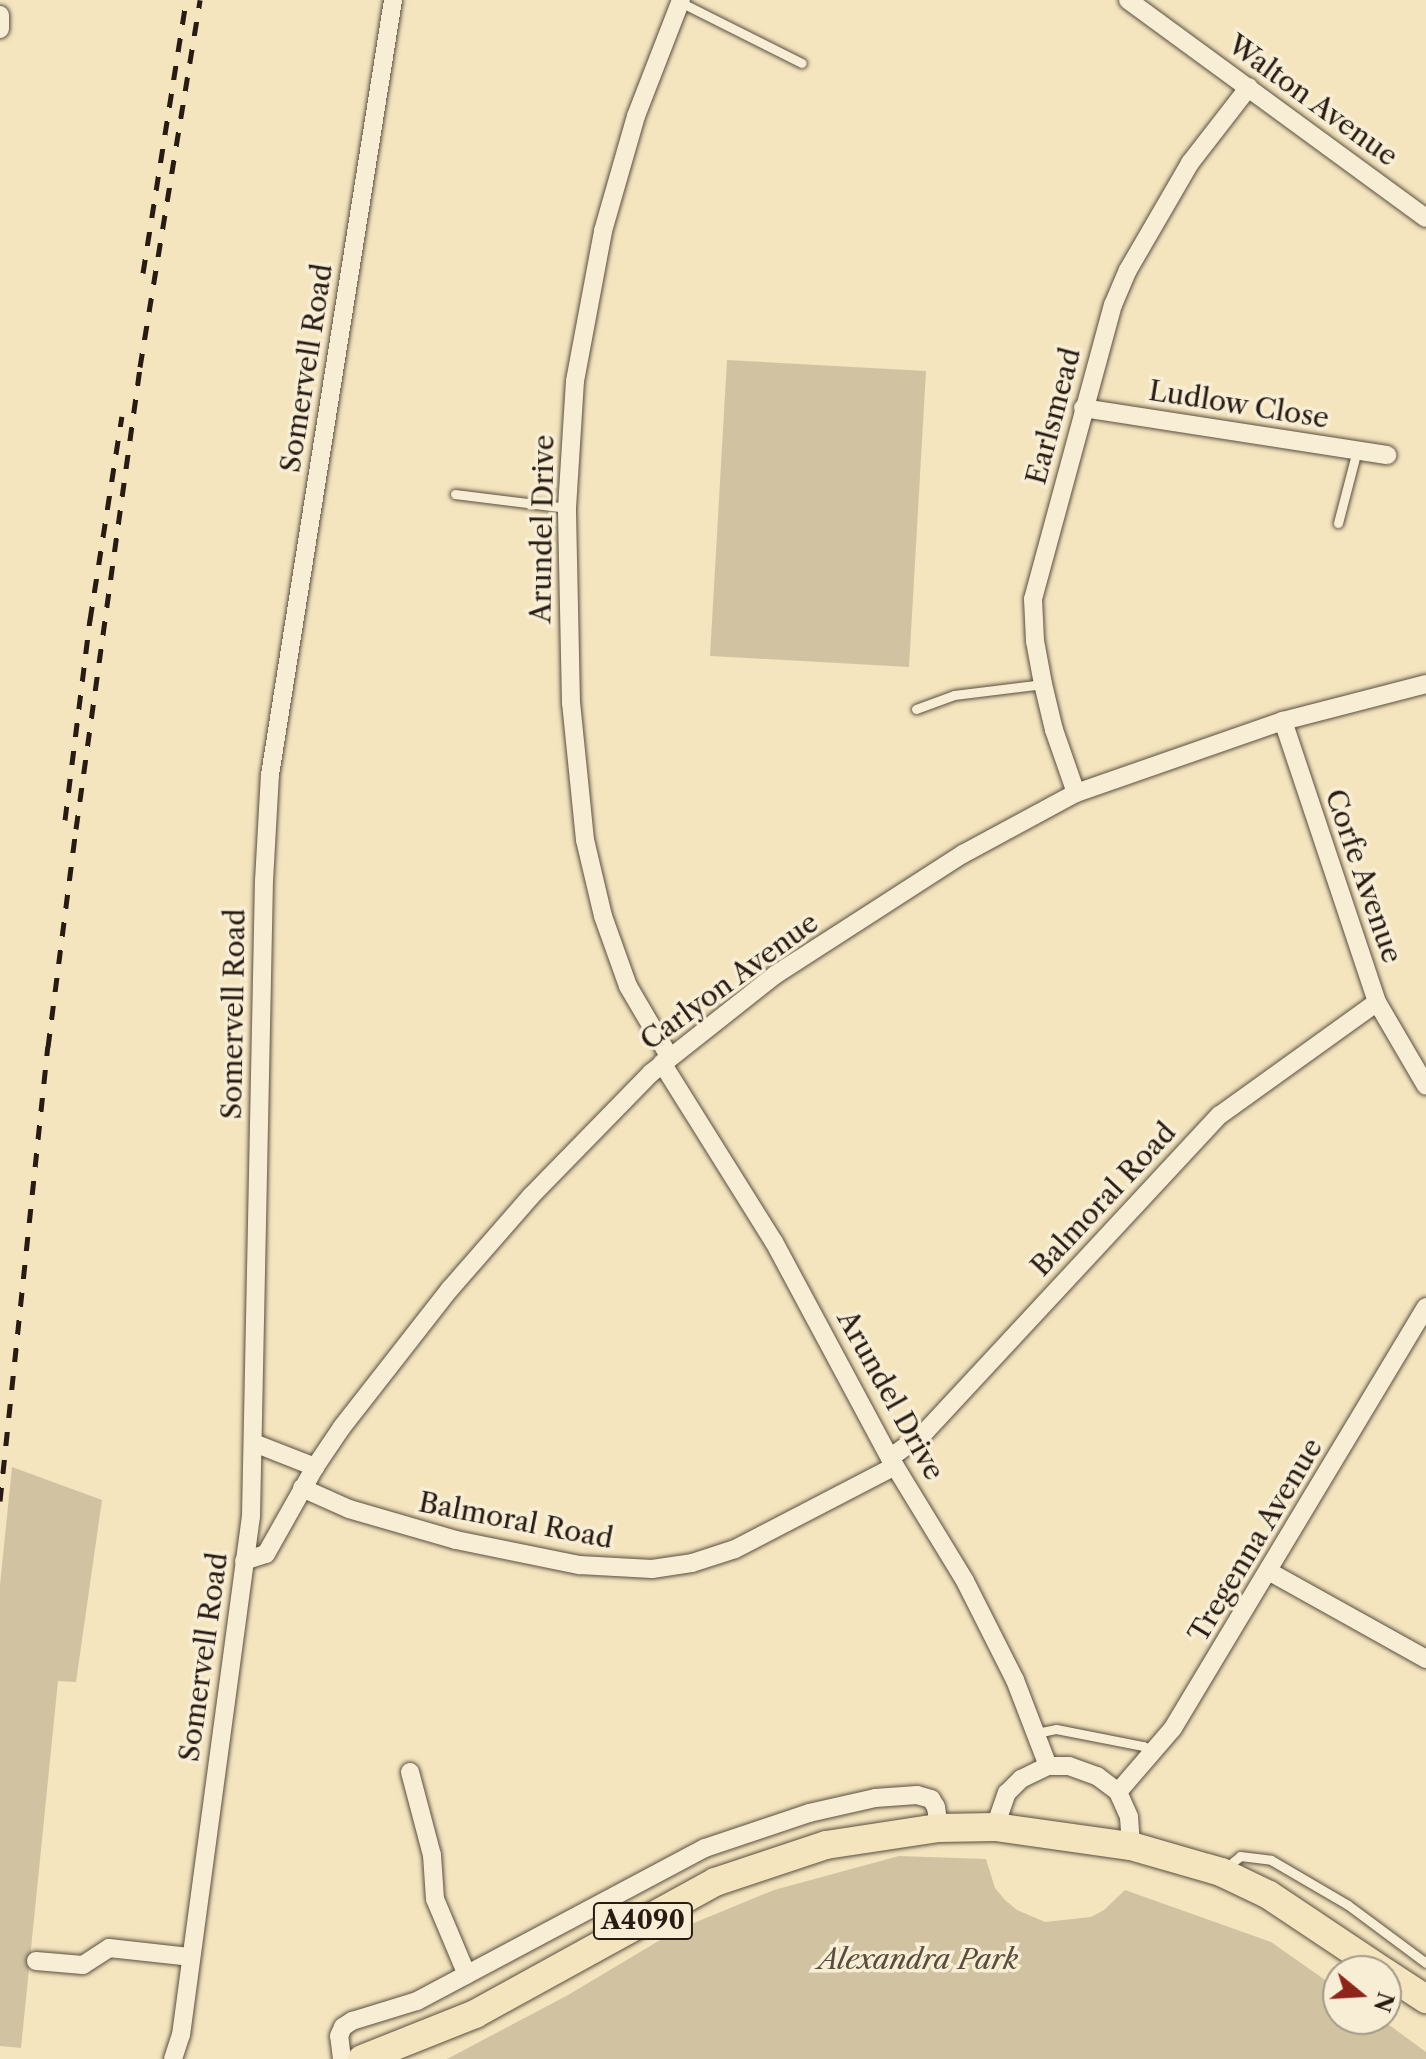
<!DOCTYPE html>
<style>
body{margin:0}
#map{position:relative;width:1426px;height:2059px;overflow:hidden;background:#f4e5bf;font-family:"Libre Caslon Text",serif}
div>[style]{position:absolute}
.green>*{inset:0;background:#d1c3a2}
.roads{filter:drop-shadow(0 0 2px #5a4e3f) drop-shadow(0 0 2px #5a4e3f)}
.service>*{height:9px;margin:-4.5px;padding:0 4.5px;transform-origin:4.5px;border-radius:4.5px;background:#f8eed5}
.minor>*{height:18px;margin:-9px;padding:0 9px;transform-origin:9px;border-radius:9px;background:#f8eed5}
.primary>*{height:28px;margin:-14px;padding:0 14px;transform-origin:14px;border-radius:14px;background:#f4e5bf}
.rail>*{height:5px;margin-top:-2.5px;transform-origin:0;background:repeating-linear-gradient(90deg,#271b14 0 14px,transparent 0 28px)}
span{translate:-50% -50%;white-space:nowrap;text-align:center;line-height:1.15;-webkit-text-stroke:7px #f8eed5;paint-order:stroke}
.shield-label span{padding:2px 6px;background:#f8eed5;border:2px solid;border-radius:6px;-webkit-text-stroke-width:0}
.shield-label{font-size:26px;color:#271b14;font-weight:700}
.street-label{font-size:28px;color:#271b14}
.park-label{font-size:28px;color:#5a4d3f;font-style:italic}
.north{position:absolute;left:1322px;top:1955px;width:80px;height:80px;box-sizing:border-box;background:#f8eed5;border:2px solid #a49a88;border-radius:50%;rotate:108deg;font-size:22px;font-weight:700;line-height:32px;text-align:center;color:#271b14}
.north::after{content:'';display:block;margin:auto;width:28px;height:36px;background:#8f2418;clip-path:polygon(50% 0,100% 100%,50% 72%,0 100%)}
</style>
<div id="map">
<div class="green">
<i style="clip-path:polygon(727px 360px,926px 371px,909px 667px,710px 656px)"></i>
<i style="clip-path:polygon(12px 1467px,102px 1500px,76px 1682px,58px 1681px,21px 2048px,0 2046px,0 1585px)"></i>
<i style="clip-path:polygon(899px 1856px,986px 1859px,995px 1888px,1005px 1900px,1017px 1910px,1045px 1922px,1091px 1917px,1104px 1910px,1125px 1890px,1271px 1942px,1338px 1989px,1338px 2019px,1381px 2019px,1426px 2052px,1426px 2059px,447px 2059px,568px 1995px,677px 1930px,774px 1890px)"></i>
</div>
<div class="roads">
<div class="service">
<i style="left:680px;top:2px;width:136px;rotate:26.6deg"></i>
<i style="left:455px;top:494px;width:113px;rotate:7.1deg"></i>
<i style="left:1338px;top:523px;width:75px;rotate:-75.4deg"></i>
<i style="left:916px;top:709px;width:40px;rotate:-20.2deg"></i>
<i style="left:954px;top:695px;width:90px;rotate:-7deg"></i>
<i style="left:1036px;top:1733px;width:20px;rotate:-11deg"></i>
<i style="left:1056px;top:1729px;width:89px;rotate:11.1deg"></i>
<i style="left:1143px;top:1746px;width:11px;rotate:27deg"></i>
<i style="left:1223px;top:1870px;width:22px;rotate:-39deg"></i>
<i style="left:1240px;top:1856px;width:31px;rotate:7deg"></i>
<i style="left:1271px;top:1860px;width:89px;rotate:30.3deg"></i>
<i style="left:1348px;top:1905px;width:97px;rotate:36.6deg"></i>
</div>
<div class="minor">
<i style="left:1128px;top:0;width:369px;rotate:36.2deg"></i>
<i style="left:0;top:15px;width:14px;rotate:90deg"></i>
<i style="left:1083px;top:408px;width:308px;rotate:8.8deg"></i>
<i style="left:1283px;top:721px;width:296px;rotate:71.5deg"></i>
<i style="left:1377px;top:1002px;width:97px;rotate:59.7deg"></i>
<i style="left:1076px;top:793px;width:67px;rotate:-109.2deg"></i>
<i style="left:1054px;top:730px;width:47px;rotate:-103.4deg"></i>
<i style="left:1043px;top:684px;width:44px;rotate:-100.5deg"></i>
<i style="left:1035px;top:641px;width:42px;rotate:-92.7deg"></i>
<i style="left:1033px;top:599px;width:305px;rotate:-74.8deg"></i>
<i style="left:1113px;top:305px;width:38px;rotate:-67deg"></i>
<i style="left:1128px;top:270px;width:124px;rotate:-59.9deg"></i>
<i style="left:1190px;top:163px;width:96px;rotate:-52.2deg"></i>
<i style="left:669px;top:1056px;width:81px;rotate:-120.4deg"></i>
<i style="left:628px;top:986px;width:74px;rotate:-109.7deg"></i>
<i style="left:603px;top:916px;width:78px;rotate:-103.3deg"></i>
<i style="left:585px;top:840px;width:138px;rotate:-95.8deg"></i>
<i style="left:571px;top:703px;width:195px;rotate:-91.2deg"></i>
<i style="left:567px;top:508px;width:127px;rotate:-86.4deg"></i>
<i style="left:575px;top:381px;width:153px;rotate:-79.4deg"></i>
<i style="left:603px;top:231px;width:120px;rotate:-74deg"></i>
<i style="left:636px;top:116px;width:124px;rotate:-68.8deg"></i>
<i style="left:662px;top:1063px;width:211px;rotate:58deg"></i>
<i style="left:774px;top:1242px;width:245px;rotate:61.8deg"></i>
<i style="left:890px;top:1458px;width:144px;rotate:58.6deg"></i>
<i style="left:965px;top:1581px;width:111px;rotate:63.2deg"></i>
<i style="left:1015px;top:1680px;width:92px;rotate:69deg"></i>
<i style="left:254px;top:1443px;width:66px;rotate:21.5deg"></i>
<i style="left:890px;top:1458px;width:44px;rotate:-36.6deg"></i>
<i style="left:925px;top:1432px;width:433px;rotate:-47.1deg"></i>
<i style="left:1220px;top:1115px;width:193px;rotate:-35.7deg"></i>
<i style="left:302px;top:1488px;width:51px;rotate:24.1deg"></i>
<i style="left:349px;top:1509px;width:111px;rotate:16.2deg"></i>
<i style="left:456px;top:1540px;width:126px;rotate:11.5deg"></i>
<i style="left:579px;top:1565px;width:73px;rotate:3.1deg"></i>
<i style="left:652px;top:1569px;width:40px;rotate:-8.5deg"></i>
<i style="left:692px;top:1563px;width:45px;rotate:-18deg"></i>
<i style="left:735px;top:1549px;width:180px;rotate:-27.4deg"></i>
<i style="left:244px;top:1561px;width:23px;rotate:-18deg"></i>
<i style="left:266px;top:1554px;width:100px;rotate:-60.6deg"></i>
<i style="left:315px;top:1467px;width:48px;rotate:-56deg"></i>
<i style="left:342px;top:1427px;width:175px;rotate:-52deg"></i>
<i style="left:450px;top:1289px;width:123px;rotate:-48.9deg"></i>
<i style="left:531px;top:1196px;width:172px;rotate:-45.7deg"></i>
<i style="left:651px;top:1073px;width:158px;rotate:-38.3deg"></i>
<i style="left:775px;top:975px;width:224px;rotate:-32.8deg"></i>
<i style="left:963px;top:854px;width:128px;rotate:-28.4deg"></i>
<i style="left:1076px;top:793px;width:219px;rotate:-19.2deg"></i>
<i style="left:1283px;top:721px;width:148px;rotate:-14.5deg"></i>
<i style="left:1270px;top:1572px;width:179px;rotate:29.1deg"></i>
<i style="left:410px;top:1772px;width:86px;rotate:75.2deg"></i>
<i style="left:432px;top:1855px;width:44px;rotate:86.1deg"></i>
<i style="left:435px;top:1899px;width:82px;rotate:67.2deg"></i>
<i style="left:1118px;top:1792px;width:84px;rotate:-49.3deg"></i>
<i style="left:1173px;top:1728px;width:491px;rotate:-59deg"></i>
<i style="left:995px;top:1827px;width:36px;rotate:-71deg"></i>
<i style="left:1007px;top:1793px;width:20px;rotate:-45deg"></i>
<i style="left:1021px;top:1779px;width:30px;rotate:-26deg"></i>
<i style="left:1048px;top:1766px;width:21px"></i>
<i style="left:1069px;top:1766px;width:30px;rotate:20deg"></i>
<i style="left:1097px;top:1776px;width:26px;rotate:37deg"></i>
<i style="left:1118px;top:1792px;width:27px;rotate:66deg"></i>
<i style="left:1129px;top:1817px;width:29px;rotate:86deg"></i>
<i style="left:36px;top:1961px;width:47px;rotate:4.9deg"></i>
<i style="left:83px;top:1965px;width:31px;rotate:-33deg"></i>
<i style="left:109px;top:1948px;width:81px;rotate:6.3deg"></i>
<i style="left:173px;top:2059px;width:25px;rotate:-72deg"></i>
<i style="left:181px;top:2035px;width:524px;rotate:-82.32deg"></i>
<i style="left:251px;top:1516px;width:635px;rotate:-88.83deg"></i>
<i style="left:264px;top:881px;width:106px;rotate:-86.8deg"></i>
<i style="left:270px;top:775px;width:785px;rotate:-80.98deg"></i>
<i style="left:342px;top:2059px;width:23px;rotate:-97deg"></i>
<i style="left:339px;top:2036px;width:10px;rotate:-66deg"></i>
<i style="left:343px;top:2027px;width:11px;rotate:-34deg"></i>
<i style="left:352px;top:2021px;width:68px;rotate:-17.1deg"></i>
<i style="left:417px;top:2001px;width:326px;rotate:-28deg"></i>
<i style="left:705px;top:1848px;width:110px;rotate:-18.6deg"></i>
<i style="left:809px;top:1813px;width:68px;rotate:-12.8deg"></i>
<i style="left:875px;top:1798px;width:42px;rotate:-4.1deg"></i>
<i style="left:917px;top:1795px;width:15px;rotate:16deg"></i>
<i style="left:931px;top:1799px;width:9px;rotate:58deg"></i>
<i style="left:936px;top:1807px;width:21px;rotate:82deg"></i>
</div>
<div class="primary">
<i style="left:1386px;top:1973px;width:48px;rotate:33deg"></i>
<i style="left:362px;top:2059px;width:122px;rotate:-21.7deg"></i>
<i style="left:475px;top:2014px;width:274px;rotate:-28.8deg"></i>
<i style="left:715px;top:1882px;width:117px;rotate:-18.4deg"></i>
<i style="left:826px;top:1845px;width:114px;rotate:-8.6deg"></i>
<i style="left:939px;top:1828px;width:56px;rotate:-1deg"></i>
<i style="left:995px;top:1827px;width:137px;rotate:8deg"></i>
<i style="left:1131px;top:1846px;width:94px;rotate:16.1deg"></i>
<i style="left:1221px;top:1872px;width:53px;rotate:25.6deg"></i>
<i style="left:1269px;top:1895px;width:137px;rotate:33.7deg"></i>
</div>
</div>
<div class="rail">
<i style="left:143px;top:273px;width:276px;rotate:-81deg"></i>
<i style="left:65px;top:820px;width:202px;rotate:-82.9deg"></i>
<i style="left:90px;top:620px;width:206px;rotate:-81.1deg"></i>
<i style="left:0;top:1501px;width:457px;rotate:-84deg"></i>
<i style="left:48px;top:1047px;width:220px;rotate:-82.7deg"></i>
<i style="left:76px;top:829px;width:466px;rotate:-82.1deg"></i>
<i style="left:140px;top:367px;width:372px;rotate:-80.7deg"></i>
</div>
<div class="shield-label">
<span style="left:643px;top:1921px">A4090</span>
</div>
<div class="street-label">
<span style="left:1313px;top:100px;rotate:36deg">Walton Avenue</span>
<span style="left:306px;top:368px;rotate:-81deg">Somervell Road</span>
<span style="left:1239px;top:404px;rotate:9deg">Ludlow Close</span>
<span style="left:1053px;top:416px;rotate:-75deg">Earlsmead</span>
<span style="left:542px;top:529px;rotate:-89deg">Arundel Drive</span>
<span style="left:1364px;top:876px;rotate:71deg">Corfe Avenue</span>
<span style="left:729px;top:981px;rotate:-36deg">Carlyon Avenue</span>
<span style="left:233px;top:1014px;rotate:-89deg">Somervell Road</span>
<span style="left:1103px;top:1199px;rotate:-47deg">Balmoral Road</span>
<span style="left:891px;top:1395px;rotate:61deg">Arundel Drive</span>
<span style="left:516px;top:1520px;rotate:11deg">Balmoral Road</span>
<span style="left:1255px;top:1540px;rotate:-59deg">Tregenna Avenue</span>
<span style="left:203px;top:1657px;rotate:-82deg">Somervell Road</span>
</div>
<div class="park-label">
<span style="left:918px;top:1959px">Alexandra Park</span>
</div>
<div class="north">N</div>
</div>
